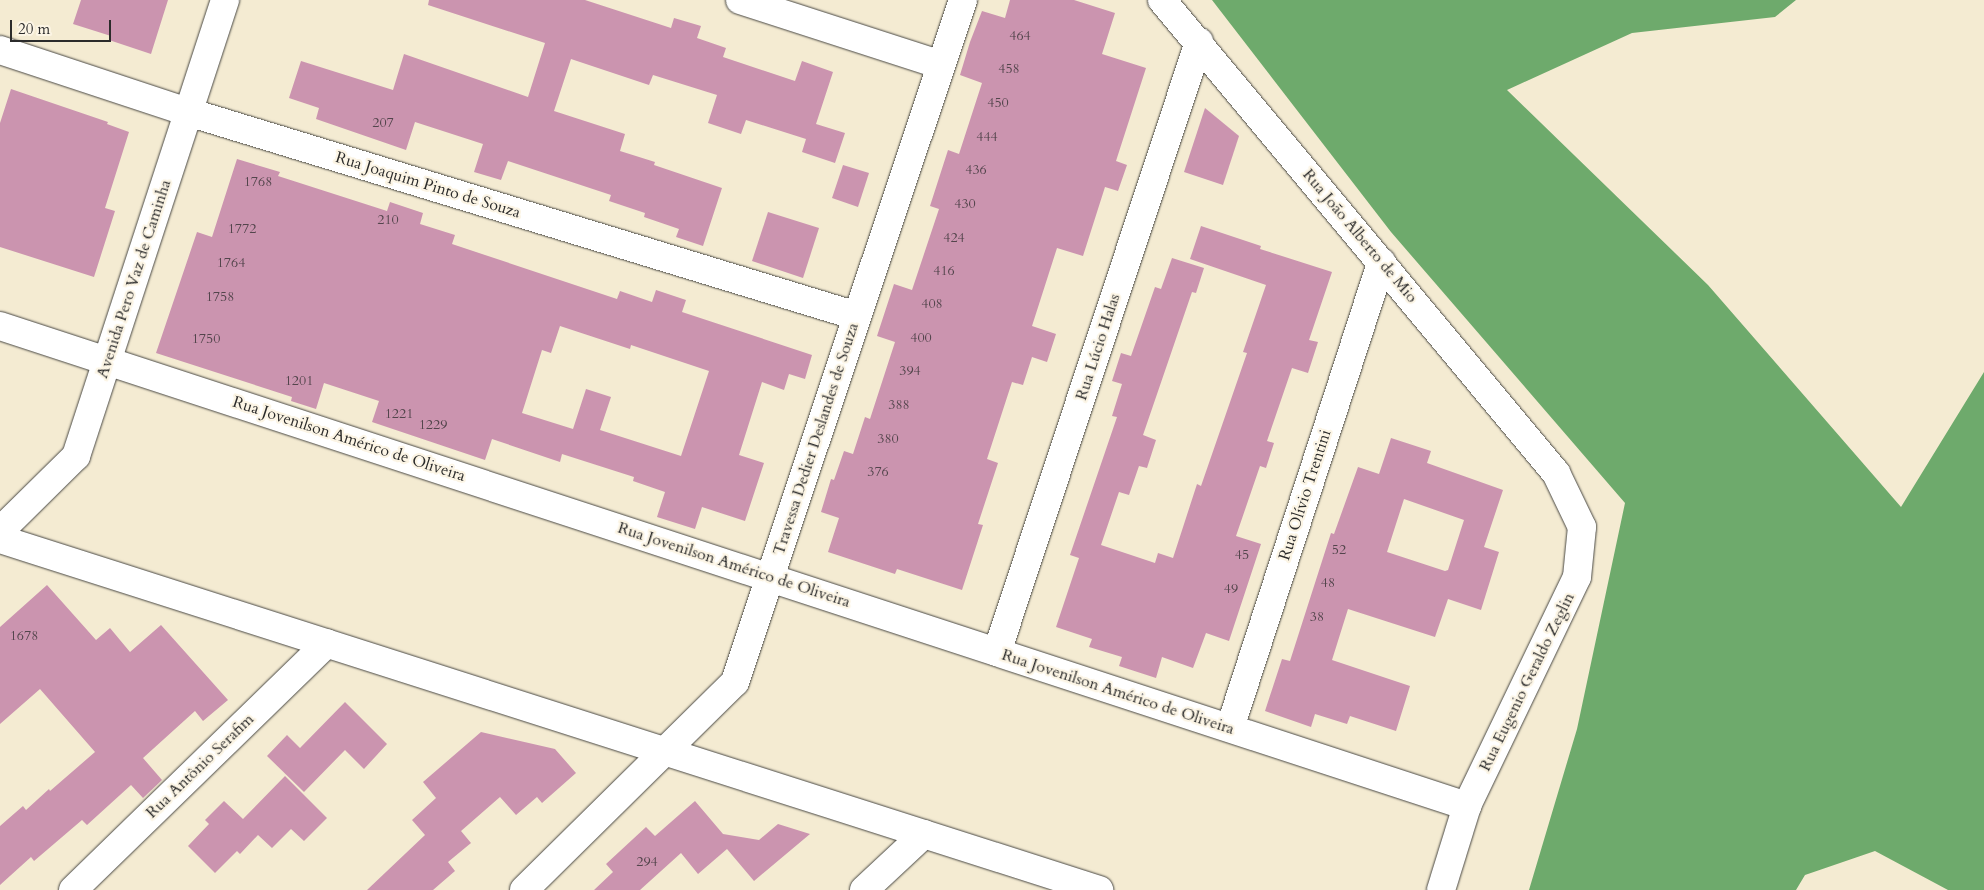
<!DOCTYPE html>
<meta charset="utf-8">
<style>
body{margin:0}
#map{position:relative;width:1984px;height:890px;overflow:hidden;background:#f4ebd2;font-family:Cardo,serif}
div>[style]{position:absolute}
.forest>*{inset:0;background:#6eaa6c}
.building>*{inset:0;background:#cb94af}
.roads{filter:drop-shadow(0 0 1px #494844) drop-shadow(0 0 1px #494844)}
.minor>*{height:28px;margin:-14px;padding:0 14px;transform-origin:14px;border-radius:14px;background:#fff}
.tertiary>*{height:28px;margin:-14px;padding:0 14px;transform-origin:14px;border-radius:14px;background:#fff}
span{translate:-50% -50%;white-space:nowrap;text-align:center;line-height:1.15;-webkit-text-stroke:4.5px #fcf5e5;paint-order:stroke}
.number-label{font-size:14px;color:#53454c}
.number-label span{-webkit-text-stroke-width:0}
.street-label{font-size:16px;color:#2b2b2b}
.scale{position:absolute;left:10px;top:20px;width:101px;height:22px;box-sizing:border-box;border:2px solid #2b2b2b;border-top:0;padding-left:6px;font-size:15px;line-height:18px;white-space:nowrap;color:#2b2b2b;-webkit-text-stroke:4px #fcf5e5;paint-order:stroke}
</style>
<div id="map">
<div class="forest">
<i style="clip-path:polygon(1212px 0,1796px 0,1775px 17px,1632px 33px,1507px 90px,1708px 285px,1901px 507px,1984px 372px,1984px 890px,1948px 890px,1875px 851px,1805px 875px,1796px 890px,1529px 890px,1577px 729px,1625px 503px,1391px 232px)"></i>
</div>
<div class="building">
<i style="clip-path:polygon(81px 0,168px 0,151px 54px,109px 40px,111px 36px,73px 24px)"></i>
<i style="clip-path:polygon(429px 0,585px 0,671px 28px,674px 18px,701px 26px,697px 38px,726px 48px,723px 57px,795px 81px,802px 61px,833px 72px,816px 124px,845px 133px,835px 163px,802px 152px,806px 139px,746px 120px,741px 134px,708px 123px,717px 95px,653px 75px,649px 85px,571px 59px,554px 111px,625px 134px,620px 151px,655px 162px,654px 165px,722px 188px,703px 246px,676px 237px,679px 229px,644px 217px,645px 213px,609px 201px,611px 195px,508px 161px,501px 180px,474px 172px,483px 144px,415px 122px,406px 150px,316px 119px,319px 108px,289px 98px,301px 61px,393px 90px,404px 54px,528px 97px,545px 43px,428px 5px)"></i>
<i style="clip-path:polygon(1010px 0,1074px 0,1115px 13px,1102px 54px,1146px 68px,1116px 161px,1127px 165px,1118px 191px,1105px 187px,1083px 256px,1057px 248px,1032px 326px,1056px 334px,1047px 362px,1032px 357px,1023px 385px,1012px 382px,987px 459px,998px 463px,978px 524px,983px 525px,962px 590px,897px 569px,895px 574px,828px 552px,839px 518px,821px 512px,831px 479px,834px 480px,844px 451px,853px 454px,865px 417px,870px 419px,895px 342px,877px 336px,894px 284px,912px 290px,939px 209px,930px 206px,948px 150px,959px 154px,982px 83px,960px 75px,970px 42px,982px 11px,1005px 18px)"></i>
<i style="clip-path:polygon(11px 89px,108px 122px,107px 124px,129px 132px,105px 208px,115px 211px,94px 277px,0 247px,0 123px)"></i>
<i style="clip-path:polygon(1205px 108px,1239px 136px,1223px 185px,1184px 172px)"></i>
<i style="clip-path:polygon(evenodd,237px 159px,280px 172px,278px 176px,387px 211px,390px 202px,423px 213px,420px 224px,455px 235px,452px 244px,617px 299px,620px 291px,652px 302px,656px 290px,686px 300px,682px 312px,812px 355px,805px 379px,789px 374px,784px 390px,762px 382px,739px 455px,764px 463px,745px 521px,702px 507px,695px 529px,657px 517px,665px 492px,633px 481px,634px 477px,562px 454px,560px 462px,492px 439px,485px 460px,372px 422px,379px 401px,324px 383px,316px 409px,291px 401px,292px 397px,156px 353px,197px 232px,212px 237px,237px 159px,560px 326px,630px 349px,631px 345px,709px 371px,681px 456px,600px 430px,611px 397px,586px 389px,573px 429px,522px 413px,542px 350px,551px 353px,560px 326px)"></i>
<i style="clip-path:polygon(843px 165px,869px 173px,858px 207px,832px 198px)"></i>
<i style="clip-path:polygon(768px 212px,819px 228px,803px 278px,752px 261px)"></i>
<i style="clip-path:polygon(1201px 226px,1261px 246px,1260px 249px,1332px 272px,1309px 340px,1318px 342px,1308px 373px,1292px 368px,1267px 441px,1274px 443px,1266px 468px,1260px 466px,1236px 536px,1261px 544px,1229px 641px,1206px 633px,1193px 668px,1162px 657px,1156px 678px,1119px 666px,1122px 657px,1089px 647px,1092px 639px,1056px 627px,1079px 558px,1070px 555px,1117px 417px,1112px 416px,1122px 384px,1112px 381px,1121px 353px,1131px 356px,1155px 287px,1161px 289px,1172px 258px,1204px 268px,1196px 293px,1192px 292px,1143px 435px,1156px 440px,1147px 468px,1139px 466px,1129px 495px,1119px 492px,1101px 545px,1155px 563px,1158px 553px,1173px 558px,1197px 484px,1201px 486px,1247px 353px,1243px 352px,1266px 285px,1190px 259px)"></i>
<i style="clip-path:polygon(evenodd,1391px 438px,1431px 451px,1427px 463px,1503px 490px,1484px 547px,1499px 552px,1481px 610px,1448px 599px,1435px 637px,1348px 609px,1332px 660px,1410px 686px,1396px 731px,1350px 716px,1347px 724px,1315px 714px,1311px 727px,1265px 711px,1282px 659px,1290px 661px,1331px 533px,1334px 534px,1358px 467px,1379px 474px,1391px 438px,1404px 499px,1464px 520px,1448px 570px,1445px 571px,1387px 552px,1404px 499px)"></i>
<i style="clip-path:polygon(47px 585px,96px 640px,110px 628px,130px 652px,161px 625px,228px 700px,203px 721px,195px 711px,143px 758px,162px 780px,143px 798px,131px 785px,87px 825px,82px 820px,34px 861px,31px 857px,0 885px,0 826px,23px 806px,26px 810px,49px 789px,50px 791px,95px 752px,40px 689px,0 724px,0 627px)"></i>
<i style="clip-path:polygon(345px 702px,387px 744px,364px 769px,345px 750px,304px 792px,267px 756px,287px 735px,300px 748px)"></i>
<i style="clip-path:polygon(481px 732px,555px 749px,576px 773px,542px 803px,537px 797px,516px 815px,500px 797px,461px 831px,471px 843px,448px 862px,455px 871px,433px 890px,367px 890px,425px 835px,412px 820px,436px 798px,423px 782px)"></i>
<i style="clip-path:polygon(285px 776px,327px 818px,304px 841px,291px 829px,272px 848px,258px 835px,240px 854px,237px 851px,215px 873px,188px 846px,209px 824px,205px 820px,224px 801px,243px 819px)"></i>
<i style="clip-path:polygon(695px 801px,723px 834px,759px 840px,778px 824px,810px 834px,754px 881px,727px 849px,698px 874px,681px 853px,640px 890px,594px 890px,613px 872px,606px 864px,646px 827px,655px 836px)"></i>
</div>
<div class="roads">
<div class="minor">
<i style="left:740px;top:0;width:211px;rotate:17.9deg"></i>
<i style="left:1162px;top:0;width:616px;rotate:50.21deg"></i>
<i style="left:1556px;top:473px;width:60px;rotate:64.3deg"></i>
<i style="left:1582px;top:527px;width:50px;rotate:95.7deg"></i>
<i style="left:1577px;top:577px;width:254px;rotate:115.7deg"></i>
<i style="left:1467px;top:806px;width:88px;rotate:107.2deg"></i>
<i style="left:0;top:50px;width:198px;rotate:18.3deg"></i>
<i style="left:188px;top:112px;width:699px;rotate:16.96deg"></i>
<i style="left:0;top:326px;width:1544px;rotate:18.12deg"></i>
<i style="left:0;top:539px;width:1154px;rotate:17.71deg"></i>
<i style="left:997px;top:652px;width:643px;rotate:-71.68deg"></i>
<i style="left:1230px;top:728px;width:490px;rotate:-72deg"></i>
<i style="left:73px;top:890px;width:354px;rotate:-44.2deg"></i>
<i style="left:524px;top:890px;width:296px;rotate:-44.6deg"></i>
<i style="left:735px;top:682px;width:719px;rotate:-71.51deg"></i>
<i style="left:864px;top:890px;width:82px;rotate:-43deg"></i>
</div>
<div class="tertiary">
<i style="left:0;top:531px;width:107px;rotate:-44.6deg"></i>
<i style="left:76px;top:456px;width:480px;rotate:-71.9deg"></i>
</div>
</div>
<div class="number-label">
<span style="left:1020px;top:36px">464</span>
<span style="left:1009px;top:69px">458</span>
<span style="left:998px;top:103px">450</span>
<span style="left:383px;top:123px">207</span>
<span style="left:987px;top:137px">444</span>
<span style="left:976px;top:170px">436</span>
<span style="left:258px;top:182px">1768</span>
<span style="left:965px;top:204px">430</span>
<span style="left:388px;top:220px">210</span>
<span style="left:242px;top:229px">1772</span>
<span style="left:954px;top:238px">424</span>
<span style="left:231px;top:263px">1764</span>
<span style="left:944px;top:271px">416</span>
<span style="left:220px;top:297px">1758</span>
<span style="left:932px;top:304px">408</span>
<span style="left:921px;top:338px">400</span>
<span style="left:206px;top:339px">1750</span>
<span style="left:910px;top:371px">394</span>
<span style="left:299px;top:381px">1201</span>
<span style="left:899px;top:405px">388</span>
<span style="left:399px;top:414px">1221</span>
<span style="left:433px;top:425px">1229</span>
<span style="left:888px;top:439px">380</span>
<span style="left:878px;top:472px">376</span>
<span style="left:1339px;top:550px">52</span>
<span style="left:1242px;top:555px">45</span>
<span style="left:1328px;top:583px">48</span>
<span style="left:1231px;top:589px">49</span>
<span style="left:1317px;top:617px">38</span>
<span style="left:24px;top:636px">1678</span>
<span style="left:647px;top:862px">294</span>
</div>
<div class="street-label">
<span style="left:428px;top:185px;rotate:17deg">Rua Joaquim Pinto de Souza</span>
<span style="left:1360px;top:236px;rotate:50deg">Rua João Alberto de Mio</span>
<span style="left:134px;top:279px;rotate:-72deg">Avenida Pero Vaz de Caminha</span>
<span style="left:1098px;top:347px;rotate:-72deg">Rua Lúcio Halas</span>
<span style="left:349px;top:439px;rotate:18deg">Rua Jovenilson Américo de Oliveira</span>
<span style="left:816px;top:439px;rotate:-72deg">Travessa Dedier Deslandes de Souza</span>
<span style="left:1305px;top:495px;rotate:-72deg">Rua Olívio Trentini</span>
<span style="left:734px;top:565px;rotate:18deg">Rua Jovenilson Américo de Oliveira</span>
<span style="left:1527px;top:682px;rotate:-64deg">Rua Eugenio Geraldo Zeglin</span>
<span style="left:1118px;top:692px;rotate:18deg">Rua Jovenilson Américo de Oliveira</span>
<span style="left:200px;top:766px;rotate:-44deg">Rua Antônio Serafim</span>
</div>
<div class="scale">20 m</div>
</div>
